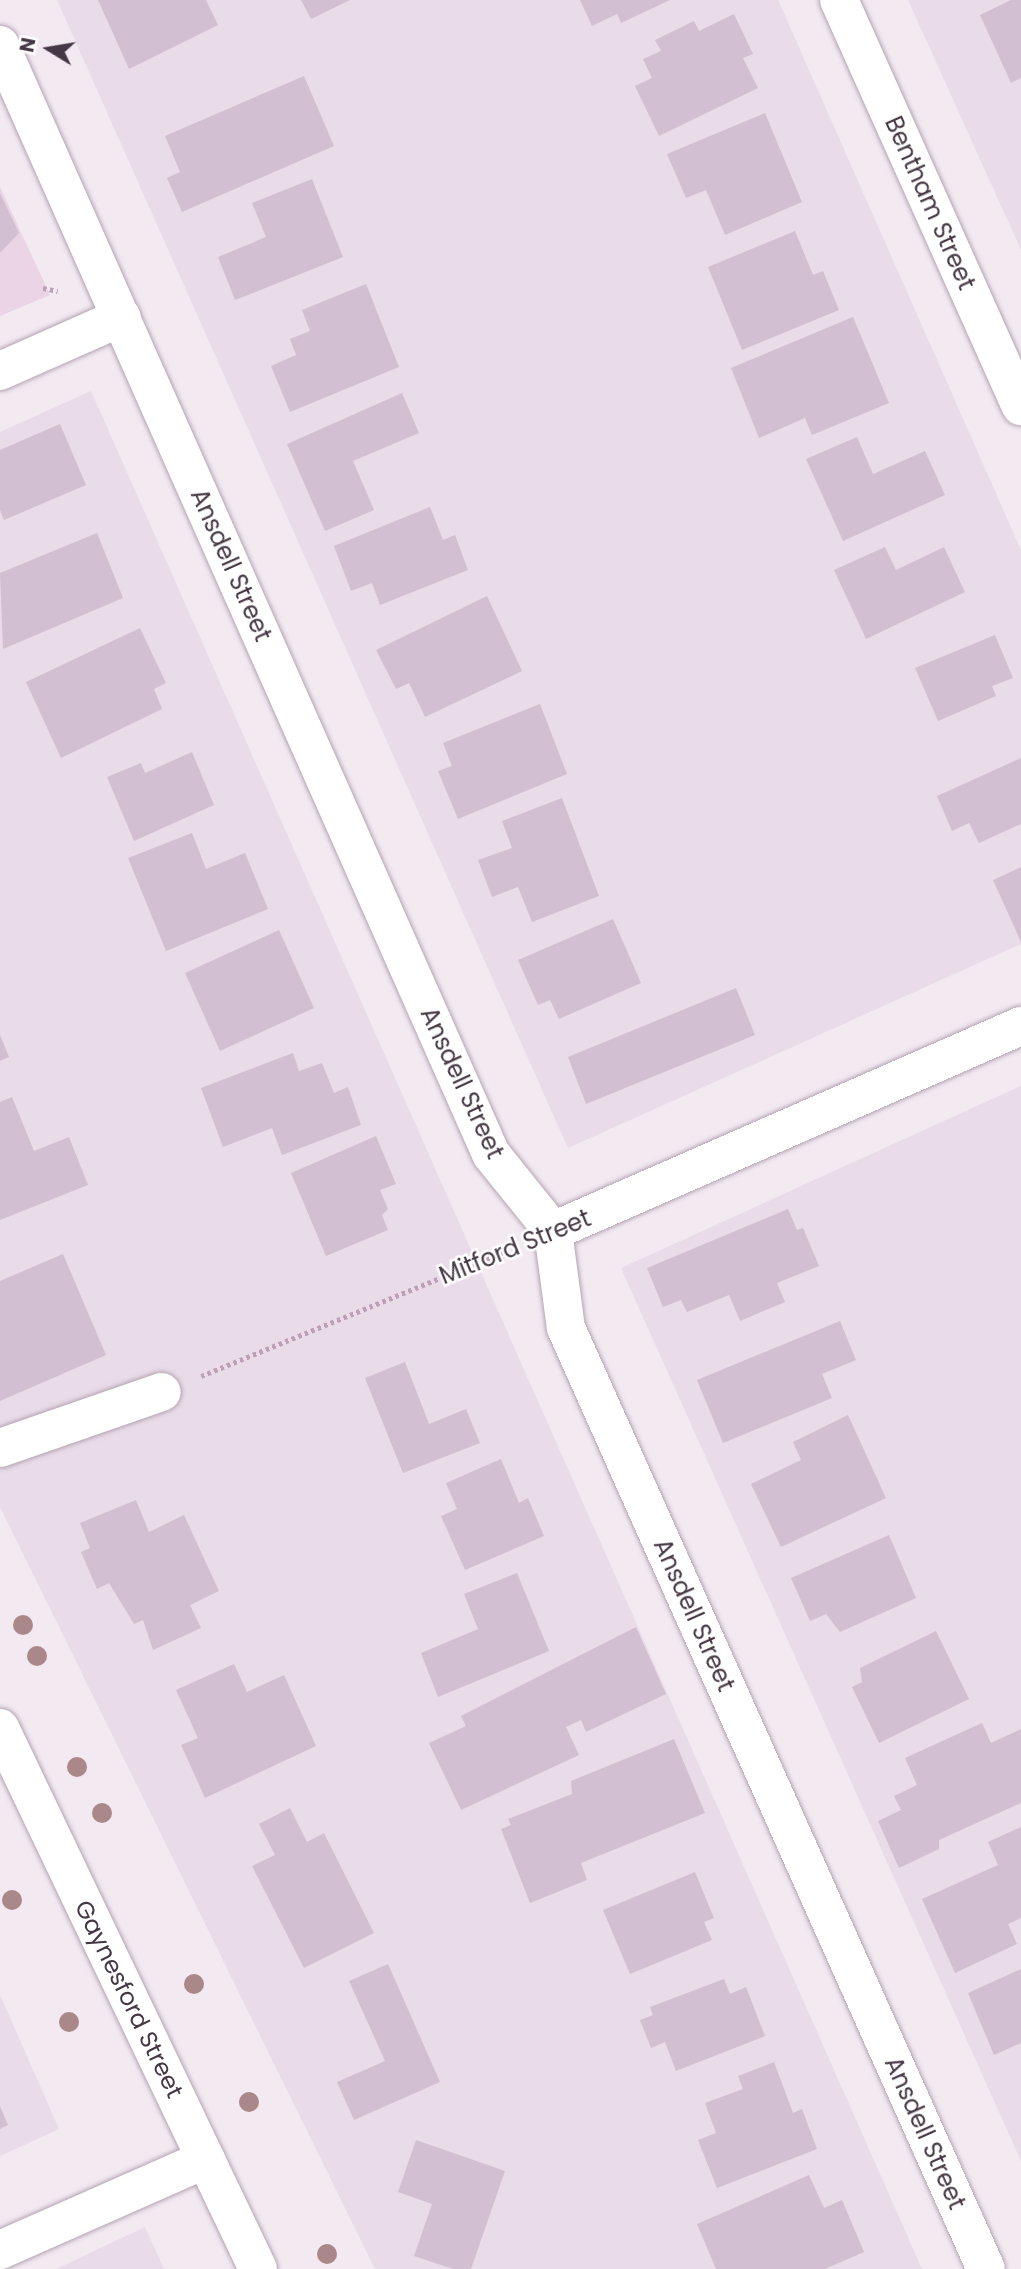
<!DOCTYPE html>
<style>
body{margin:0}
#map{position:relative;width:1021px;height:2269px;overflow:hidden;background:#f2e9f1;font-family:Poppins,sans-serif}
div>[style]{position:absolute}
.residential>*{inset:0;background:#e9dbe8}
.education>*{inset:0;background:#ead4e6}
.building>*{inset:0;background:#d2bfd1}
.path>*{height:4.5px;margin-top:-2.25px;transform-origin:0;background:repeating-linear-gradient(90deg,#bd9fba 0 3.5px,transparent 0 7px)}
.roads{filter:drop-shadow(0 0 2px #b4a3b2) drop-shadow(0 0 2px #b4a3b2)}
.minor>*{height:38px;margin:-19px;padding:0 19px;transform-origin:19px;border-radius:19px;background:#fff}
.trees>*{width:20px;height:20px;margin:-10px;border-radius:50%;background:#aa8788}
span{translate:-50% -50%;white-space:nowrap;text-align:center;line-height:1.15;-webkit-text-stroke:5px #fff;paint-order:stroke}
.street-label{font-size:24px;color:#453844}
.north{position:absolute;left:14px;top:14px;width:70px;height:70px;-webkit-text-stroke:5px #fff;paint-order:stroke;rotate:281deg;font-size:19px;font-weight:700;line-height:28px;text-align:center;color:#453844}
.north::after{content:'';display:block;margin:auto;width:24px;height:32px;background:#453844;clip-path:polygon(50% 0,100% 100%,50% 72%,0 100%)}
</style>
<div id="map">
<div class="residential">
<i style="clip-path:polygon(57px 0,778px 0,1021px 550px,1021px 944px,568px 1148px)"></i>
<i style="clip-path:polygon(908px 0,1021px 0,1021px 250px)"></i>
<i style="clip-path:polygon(91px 391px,922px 2269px,375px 2269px,0 1507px,0 432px)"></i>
<i style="clip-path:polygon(1021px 1086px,1021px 2161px,621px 1268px)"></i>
<i style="clip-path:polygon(0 1995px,59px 2129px,0 2156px)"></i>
<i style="clip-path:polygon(145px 2227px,164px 2269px,56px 2269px)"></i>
</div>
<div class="education">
<i style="clip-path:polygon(0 187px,50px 295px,0 316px)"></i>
</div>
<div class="building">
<i style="clip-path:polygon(98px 0,206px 0,218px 25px,129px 69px)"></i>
<i style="clip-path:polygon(301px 0,350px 0,311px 19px)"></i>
<i style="clip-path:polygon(580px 0,670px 0,621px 23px,617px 14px,592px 26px)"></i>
<i style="clip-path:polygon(1011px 0,1021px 0,1021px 78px,1011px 83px,980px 15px)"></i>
<i style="clip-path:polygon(734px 14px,753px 54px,743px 58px,758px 88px,659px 136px,635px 86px,652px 78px,643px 59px,661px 51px,655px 40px,694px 21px,699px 31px)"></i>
<i style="clip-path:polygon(304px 76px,334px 146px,182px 212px,167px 178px,180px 172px,165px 136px)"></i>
<i style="clip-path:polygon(765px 113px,802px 202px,725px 235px,706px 190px,686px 198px,667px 154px)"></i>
<i style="clip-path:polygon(312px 179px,343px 257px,235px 300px,218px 257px,266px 237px,252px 203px)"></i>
<i style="clip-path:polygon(0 193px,19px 233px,0 253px)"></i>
<i style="clip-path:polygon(795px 231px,813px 275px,823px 271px,839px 310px,742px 350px,708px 267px)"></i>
<i style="clip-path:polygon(366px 284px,399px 367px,290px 412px,271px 366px,296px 355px,290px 339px,310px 331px,302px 310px)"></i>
<i style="clip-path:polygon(853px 317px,889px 403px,812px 435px,805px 418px,759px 438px,731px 368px)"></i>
<i style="clip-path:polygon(402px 393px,419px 433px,353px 461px,374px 510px,325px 531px,287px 444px)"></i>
<i style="clip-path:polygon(60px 424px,86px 485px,4px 520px,0 510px,0 450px)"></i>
<i style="clip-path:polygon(857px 437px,873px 474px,925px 451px,945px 495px,843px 541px,806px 459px)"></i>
<i style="clip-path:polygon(430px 507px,443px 540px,455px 535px,468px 570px,380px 605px,372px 583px,351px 591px,334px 546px)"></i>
<i style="clip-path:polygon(97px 533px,123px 598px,3px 649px,0 573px)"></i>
<i style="clip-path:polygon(885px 547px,896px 570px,944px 547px,965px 592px,866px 639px,834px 570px)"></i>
<i style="clip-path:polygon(487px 596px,522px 671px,425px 717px,409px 683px,396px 689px,376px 650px)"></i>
<i style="clip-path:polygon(140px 628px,166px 683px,154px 689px,162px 709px,61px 758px,26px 682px)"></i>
<i style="clip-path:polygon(995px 635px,1013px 678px,992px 686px,996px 696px,938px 721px,915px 668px)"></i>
<i style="clip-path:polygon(540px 704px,567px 774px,458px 819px,438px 771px,452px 766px,443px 743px)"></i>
<i style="clip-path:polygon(192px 752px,214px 805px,134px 841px,107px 777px,141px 763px,145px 773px)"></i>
<i style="clip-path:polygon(1021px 758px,1021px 824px,979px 843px,969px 823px,952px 831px,937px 796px)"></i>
<i style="clip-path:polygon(562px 798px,599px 896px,532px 922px,518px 887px,492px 897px,478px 860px,512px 848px,502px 821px)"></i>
<i style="clip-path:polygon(192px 833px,206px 869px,245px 853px,268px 909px,166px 951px,128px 858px)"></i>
<i style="clip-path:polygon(1021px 867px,1021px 942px,993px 880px)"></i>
<i style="clip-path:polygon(613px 919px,641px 983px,559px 1019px,550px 1000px,538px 1005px,518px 960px)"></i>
<i style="clip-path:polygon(279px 930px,314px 1008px,220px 1051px,185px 973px)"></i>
<i style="clip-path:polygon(736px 988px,755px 1035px,586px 1104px,568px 1057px)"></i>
<i style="clip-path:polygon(0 1035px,9px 1057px,0 1061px)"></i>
<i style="clip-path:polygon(293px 1053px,299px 1071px,322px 1063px,334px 1093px,348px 1087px,361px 1125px,282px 1155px,272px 1128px,223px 1147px,201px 1088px)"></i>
<i style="clip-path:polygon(12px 1097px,34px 1151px,69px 1137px,88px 1185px,0 1220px,0 1102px)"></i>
<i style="clip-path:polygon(376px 1136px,396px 1184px,380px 1190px,388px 1209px,382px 1215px,388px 1230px,326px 1256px,291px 1173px)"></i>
<i style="clip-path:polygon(788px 1209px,797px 1230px,803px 1228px,819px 1266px,777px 1283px,785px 1302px,740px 1321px,729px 1295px,687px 1312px,681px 1300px,663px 1307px,647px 1268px)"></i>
<i style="clip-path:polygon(63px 1254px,106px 1355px,0 1401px,0 1281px)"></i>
<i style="clip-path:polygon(840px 1321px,856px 1360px,822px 1374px,832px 1398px,723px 1443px,697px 1380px)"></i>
<i style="clip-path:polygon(405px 1362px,429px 1424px,466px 1409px,480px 1443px,403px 1473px,365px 1378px)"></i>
<i style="clip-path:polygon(848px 1415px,886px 1498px,781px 1547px,751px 1484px,801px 1460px,793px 1442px)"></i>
<i style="clip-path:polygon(501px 1459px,519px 1503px,528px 1498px,544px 1536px,465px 1570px,441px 1516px,457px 1509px,446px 1483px)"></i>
<i style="clip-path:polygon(136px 1500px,149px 1532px,184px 1515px,219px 1591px,190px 1605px,201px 1628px,153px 1650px,143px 1620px,134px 1624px,109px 1583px,97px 1589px,81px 1552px,90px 1548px,80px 1523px)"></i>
<i style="clip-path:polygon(889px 1535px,916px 1598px,840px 1632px,826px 1614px,810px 1621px,791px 1578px)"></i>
<i style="clip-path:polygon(517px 1573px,549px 1651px,438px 1697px,421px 1653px,478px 1629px,464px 1594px)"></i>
<i style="clip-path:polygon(636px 1627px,666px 1694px,586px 1732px,581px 1720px,566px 1727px,579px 1755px,461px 1810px,429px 1743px,466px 1726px,461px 1716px)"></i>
<i style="clip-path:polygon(936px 1631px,969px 1699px,879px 1743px,852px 1687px,862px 1682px,860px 1668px)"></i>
<i style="clip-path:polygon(234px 1664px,247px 1692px,284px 1675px,316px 1746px,205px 1798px,181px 1745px,198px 1738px,176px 1690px)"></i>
<i style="clip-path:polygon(982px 1723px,991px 1743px,1021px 1729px,1021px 1803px,939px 1840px,939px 1849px,899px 1868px,878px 1821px,901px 1810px,894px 1796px,917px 1785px,905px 1758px)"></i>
<i style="clip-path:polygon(674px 1739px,705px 1813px,581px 1863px,587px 1880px,530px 1903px,501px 1829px,511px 1825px,508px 1819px,572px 1794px,571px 1781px)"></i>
<i style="clip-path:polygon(290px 1808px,307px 1842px,324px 1833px,374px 1933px,304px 1968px,252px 1866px,275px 1855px,259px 1824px)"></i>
<i style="clip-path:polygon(1021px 1827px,1021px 1918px,1008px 1924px,1017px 1944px,955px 1973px,922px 1899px,998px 1865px,988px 1842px)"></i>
<i style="clip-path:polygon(695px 1872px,714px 1918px,704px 1922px,712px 1940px,630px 1974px,603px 1910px)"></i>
<i style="clip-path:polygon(388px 1964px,440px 2082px,354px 2120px,337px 2082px,385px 2061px,349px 1981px)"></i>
<i style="clip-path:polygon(1021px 1969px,1021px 2043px,994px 2055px,968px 1993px)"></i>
<i style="clip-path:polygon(724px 1979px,730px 1994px,746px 1987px,765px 2036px,676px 2071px,665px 2042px,651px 2048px,640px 2020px,653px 2015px,650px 2007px)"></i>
<i style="clip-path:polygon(774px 2062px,793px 2113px,802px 2109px,817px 2149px,717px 2188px,698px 2140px,716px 2133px,705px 2103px,743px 2089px,738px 2076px)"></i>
<i style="clip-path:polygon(0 2106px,8px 2125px,0 2129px)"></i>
<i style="clip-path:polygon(416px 2140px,505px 2171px,471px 2269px,453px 2269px,414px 2256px,432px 2204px,398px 2192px)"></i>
<i style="clip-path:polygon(809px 2175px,824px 2208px,842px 2200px,864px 2252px,825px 2269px,716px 2269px,697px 2224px)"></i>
</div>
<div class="path">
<i style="left:43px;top:288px;width:15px;rotate:11deg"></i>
<i style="left:201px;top:1376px;width:335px;rotate:-22.3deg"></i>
</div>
<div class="roads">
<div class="minor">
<i style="left:839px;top:0;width:445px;rotate:65.9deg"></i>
<i style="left:0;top:45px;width:1213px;rotate:66.12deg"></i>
<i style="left:491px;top:1154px;width:99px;rotate:51.2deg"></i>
<i style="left:553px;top:1231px;width:98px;rotate:82.4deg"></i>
<i style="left:566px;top:1328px;width:1030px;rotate:65.95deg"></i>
<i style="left:0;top:371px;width:133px;rotate:-23.9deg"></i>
<i style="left:553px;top:1231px;width:511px;rotate:-23.66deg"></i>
<i style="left:0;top:1448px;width:171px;rotate:-19.1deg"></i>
<i style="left:0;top:1728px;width:599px;rotate:64.5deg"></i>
<i style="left:0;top:2250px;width:225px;rotate:-23.8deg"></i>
</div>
</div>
<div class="trees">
<i style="left:23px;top:1625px"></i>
<i style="left:37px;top:1656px"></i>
<i style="left:77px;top:1767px"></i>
<i style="left:102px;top:1813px"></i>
<i style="left:12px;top:1900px"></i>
<i style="left:194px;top:1984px"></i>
<i style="left:69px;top:2022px"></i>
<i style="left:249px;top:2102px"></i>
<i style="left:327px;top:2254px"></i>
</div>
<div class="street-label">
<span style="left:930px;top:203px;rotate:66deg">Bentham Street</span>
<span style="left:231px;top:565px;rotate:66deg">Ansdell Street</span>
<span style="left:462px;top:1083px;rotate:65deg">Ansdell Street</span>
<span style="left:515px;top:1247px;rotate:-22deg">Mitford Street</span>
<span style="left:694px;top:1615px;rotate:66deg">Ansdell Street</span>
<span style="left:129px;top:1999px;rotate:64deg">Gaynesford Street</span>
<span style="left:925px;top:2133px;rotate:66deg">Ansdell Street</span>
</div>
<div class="north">N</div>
</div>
